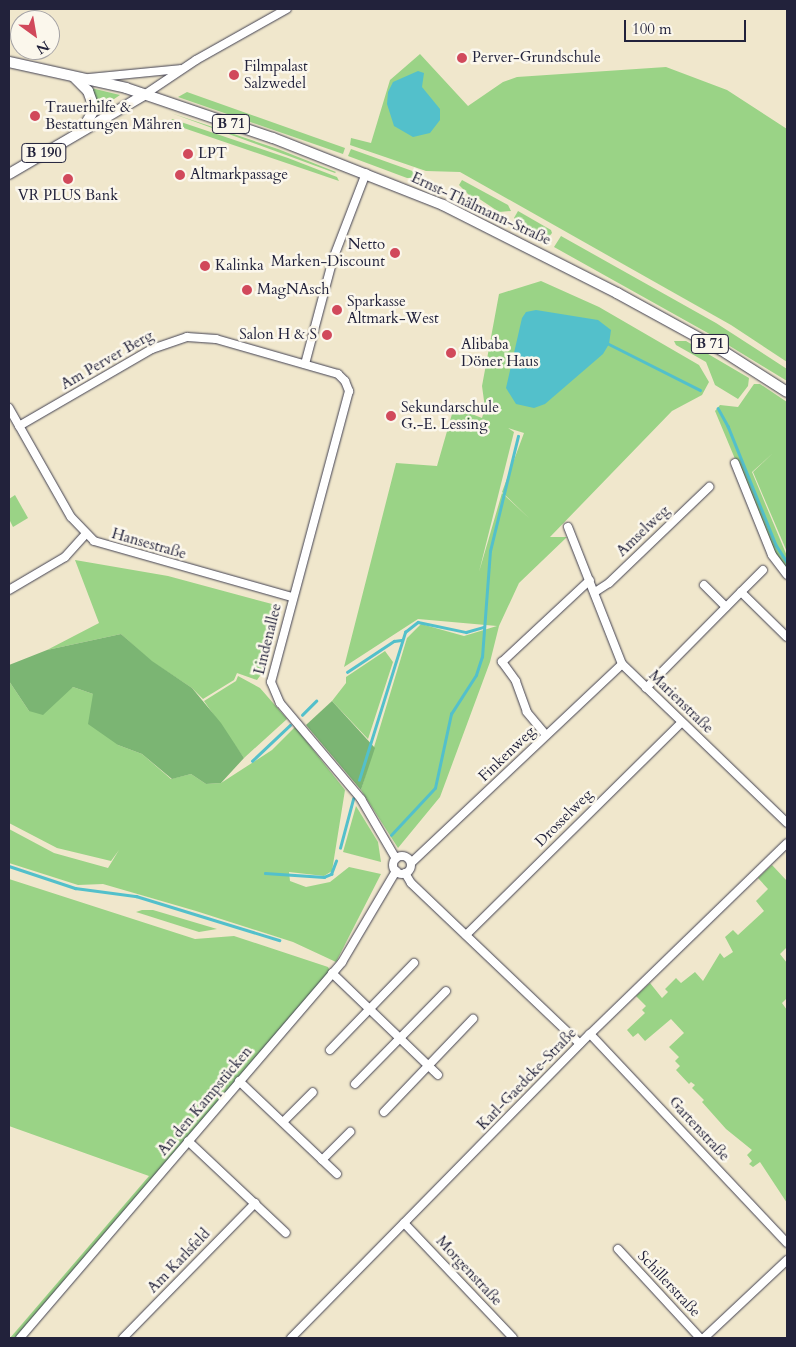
<!DOCTYPE html>
<meta charset="utf-8">
<style>
body{margin:0}
#map{position:relative;width:796px;height:1347px;overflow:hidden;background:#f0e7cc;font-family:Cardo,serif}
div>[style]{position:absolute}
.green>*{inset:0;background:#9ad386}
.forest>*{inset:0;background:#7bb573}
.water>*{inset:0;background:#53c0cb}
.stream>*{height:2.5px;margin:-1.25px;padding:0 1.25px;transform-origin:1.25px;border-radius:1.25px;background:#53c0cb}
.roads{filter:drop-shadow(0 0 1px #414051) drop-shadow(0 0 1px #414051)}
.minor>*{height:8px;margin:-4px;padding:0 4px;transform-origin:4px;border-radius:4px;background:#fff}
.minor>.ring{margin:-4px;padding:0;box-sizing:content-box;background:none;border:8px solid #fff;border-radius:50%}
.major>*{height:10px;margin:-5px;padding:0 5px;transform-origin:5px;border-radius:5px;background:#fff}
.dots>*{width:14px;height:14px;translate:-50% -50%;box-sizing:border-box;border:2px solid #fbf7ec;border-radius:50%}
span{translate:-50% -50%;white-space:nowrap;text-align:center;line-height:1.15;-webkit-text-stroke:5px #fbf7ec;paint-order:stroke}
.shield-label span{padding:1px 4px;background:#fbf7ec;border:1px solid;border-radius:4px;-webkit-text-stroke-width:0}
.shield-label{font-size:14px;color:#22223b;font-weight:700}
.poi-label{font-size:15px;color:#22223b}
.left{translate:0 -50%;text-align:left}
.right{translate:-100% -50%;text-align:right}
.street-label{font-size:15px;color:#22223b}
.frame{position:absolute;inset:0;border:10px solid #22223b;pointer-events:none}
.north{position:absolute;left:10px;top:10px;width:50px;height:50px;box-sizing:border-box;background:#fbf7ec;border:1px solid #a4a2a5;border-radius:50%;rotate:148deg;font-size:14px;font-weight:700;line-height:20px;text-align:center;color:#22223b}
.north::after{content:'';display:block;margin:auto;width:18px;height:22px;background:#d1495b;clip-path:polygon(50% 0,100% 100%,50% 72%,0 100%)}
.scale{position:absolute;left:624px;top:20px;width:122px;height:22px;box-sizing:border-box;border:2px solid #22223b;border-top:0;padding-left:6px;font-size:15px;line-height:18px;white-space:nowrap;color:#22223b;-webkit-text-stroke:4px #fbf7ec;paint-order:stroke}
</style>
<div id="map">
<div class="green">
<i style="clip-path:polygon(420px 54px,468px 106px,503px 82px,517px 77px,666px 67px,727px 90px,787px 129px,787px 362px,731px 325px,460px 172px,426px 171px,350px 145px,351px 138px,371px 143px,390px 80px)"></i>
<i style="clip-path:polygon(91px 88px,120px 95px,95px 112px)"></i>
<i style="clip-path:polygon(187px 92px,345px 148px,343px 154px,178px 97px)"></i>
<i style="clip-path:polygon(171px 113px,278px 149px,336px 172px,335px 173px)"></i>
<i style="clip-path:polygon(172px 119px,288px 158px,337px 177px,339px 181px,169px 123px)"></i>
<i style="clip-path:polygon(351px 149px,418px 173px,417px 178px,407px 178px,348px 156px)"></i>
<i style="clip-path:polygon(462px 180px,508px 205px,511px 211px,499px 212px,478px 198px,471px 197px,459px 185px)"></i>
<i style="clip-path:polygon(518px 211px,551px 230px,552px 233px,546px 240px,514px 218px)"></i>
<i style="clip-path:polygon(561px 236px,716px 323px,787px 369px,787px 381px,715px 337px,554px 247px)"></i>
<i style="clip-path:polygon(evenodd,541px 281px,599px 307px,699px 365px,709px 382px,702px 395px,672px 411px,550px 537px,567px 537px,519px 583px,499px 626px,490px 662px,440px 797px,398px 848px,361px 790px,407px 638px,421px 624px,464px 636px,497px 626px,418px 619px,344px 667px,396px 463px,437px 466px,454px 407px,482px 418px,485px 408px,482px 386px,499px 294px,541px 281px,508px 428px,524px 433px,502px 492px,530px 519px,502px 493px,479px 572px,514px 432px,508px 428px)"></i>
<i style="clip-path:polygon(674px 341px,686px 341px,749px 378px,748px 386px,738px 399px,715px 385px,706px 362px,676px 345px)"></i>
<i style="clip-path:polygon(754px 384px,760px 384px,787px 402px,787px 552px,753px 472px,773px 453px,752px 472px,787px 556px,787px 571px,776px 557px,715px 411px,720px 405px,738px 407px)"></i>
<i style="clip-path:polygon(15px 495px,28px 518px,13px 527px,9px 519px,9px 499px)"></i>
<i style="clip-path:polygon(75px 560px,168px 576px,272px 604px,276px 608px,274px 614px,278px 621px,265px 669px,257px 680px,237px 673px,234px 680px,203px 699px,192px 688px,151px 661px,121px 634px,47px 650px,99px 623px)"></i>
<i style="clip-path:polygon(385px 651px,393px 662px,368px 739px,332px 701px,346px 683px,346px 677px)"></i>
<i style="clip-path:polygon(238px 676px,260px 688px,287px 719px,244px 758px,204px 701px,236px 681px)"></i>
<i style="clip-path:polygon(9px 681px,29px 711px,73px 687px,93px 694px,118px 745px,142px 754px,171px 779px,191px 774px,206px 784px,221px 783px,272px 750px,295px 727px,345px 790px,332px 871px,324px 876px,289px 872px,290px 881px,306px 887px,330px 882px,349px 867px,381px 874px,336px 962px,293px 942px,196px 911px,103px 884px,78px 885px,9px 863px,9px 829px,54px 853px,108px 868px,119px 850px,111px 861px,57px 848px,9px 823px)"></i>
<i style="clip-path:polygon(356px 806px,378px 842px,381px 862px,343px 852px)"></i>
<i style="clip-path:polygon(772px 865px,787px 881px,787px 947px,780px 954px,787px 963px,787px 998px,782px 1003px,787px 1010px,787px 1203px,760px 1162px,753px 1167px,749px 1164px,752px 1161px,747px 1155px,752px 1150px,726px 1129px,702px 1102px,704px 1100px,692px 1088px,695px 1085px,691px 1082px,689px 1084px,676px 1070px,680px 1066px,675px 1061px,679px 1057px,669px 1047px,684px 1033px,671px 1019px,645px 1041px,638px 1033px,633px 1037px,627px 1030px,645px 1013px,642px 1010px,646px 1006px,636px 996px,650px 983px,662px 998px,668px 992px,665px 989px,676px 978px,681px 983px,695px 972px,703px 981px,720px 953px,724px 958px,733px 952px,725px 937px,733px 930px,738px 935px,764px 911px,756px 901px,768px 889px,758px 878px)"></i>
<i style="clip-path:polygon(9px 879px,195px 939px,234px 936px,328px 967px,330px 971px,15px 1338px,10px 1338px,149px 1176px,9px 1126px)"></i>
<i style="clip-path:polygon(142px 910px,153px 910px,217px 929px,199px 932px,136px 912px)"></i>
</div>
<div class="forest">
<i style="clip-path:polygon(121px 634px,152px 661px,192px 688px,221px 723px,244px 758px,221px 783px,206px 784px,191px 774px,172px 779px,142px 754px,118px 745px,88px 724px,93px 694px,73px 687px,43px 715px,29px 711px,9px 681px,9px 665px,47px 650px)"></i>
<i style="clip-path:polygon(332px 701px,375px 748px,361px 790px,306px 725px)"></i>
</div>
<div class="water">
<i style="clip-path:polygon(418px 71px,424px 73px,422px 87px,440px 109px,440px 120px,430px 133px,413px 137px,394px 126px,387px 104px,388px 92px,393px 82px)"></i>
<i style="clip-path:polygon(536px 310px,598px 320px,611px 330px,609px 344px,603px 354px,545px 404px,534px 408px,516px 404px,506px 388px,522px 318px,526px 312px)"></i>
</div>
<div class="stream">
<i style="left:609px;top:344px;width:102px;rotate:26.8deg"></i>
<i style="left:718px;top:408px;width:21px;rotate:61deg"></i>
<i style="left:728px;top:426px;width:128px;rotate:68deg"></i>
<i style="left:776px;top:545px;width:20px;rotate:57deg"></i>
<i style="left:347px;top:672px;width:56px;rotate:-33.4deg"></i>
<i style="left:394px;top:641px;width:7px;rotate:-8deg"></i>
<i style="left:302px;top:715px;width:20px;rotate:-45deg"></i>
<i style="left:252px;top:761px;width:52px;rotate:-43.5deg"></i>
<i style="left:359px;top:780px;width:155px;rotate:-72.7deg"></i>
<i style="left:405px;top:632px;width:16px;rotate:-38deg"></i>
<i style="left:418px;top:622px;width:49px;rotate:11.8deg"></i>
<i style="left:466px;top:632px;width:18px;rotate:-16deg"></i>
<i style="left:391px;top:835px;width:64px;rotate:-46.9deg"></i>
<i style="left:435px;top:788px;width:76px;rotate:-77.8deg"></i>
<i style="left:451px;top:714px;width:46px;rotate:-57.3deg"></i>
<i style="left:476px;top:675px;width:19px;rotate:-72deg"></i>
<i style="left:482px;top:657px;width:106px;rotate:-85.7deg"></i>
<i style="left:490px;top:551px;width:118px;rotate:-76.3deg"></i>
<i style="left:340px;top:848px;width:51px;rotate:-75.1deg"></i>
<i style="left:9px;top:866px;width:70px;rotate:18.4deg"></i>
<i style="left:75px;top:888px;width:62px;rotate:7.5deg"></i>
<i style="left:136px;top:896px;width:150px;rotate:17.1deg"></i>
<i style="left:265px;top:873px;width:59px;rotate:3.9deg"></i>
<i style="left:324px;top:877px;width:8px;rotate:-23deg"></i>
<i style="left:331px;top:874px;width:14px;rotate:-69deg"></i>
</div>
<div class="roads">
<div class="minor">
<i style="left:89px;top:78px;width:91px;rotate:-5.6deg"></i>
<i style="left:144px;top:95px;width:63px;rotate:-33.9deg"></i>
<i style="left:196px;top:60px;width:104px;rotate:-29.3deg"></i>
<i style="left:305px;top:364px;width:109px;rotate:-75.1deg"></i>
<i style="left:333px;top:259px;width:92px;rotate:-69deg"></i>
<i style="left:9px;top:408px;width:125px;rotate:60.4deg"></i>
<i style="left:71px;top:517px;width:33px;rotate:46deg"></i>
<i style="left:94px;top:541px;width:206px;rotate:15.8deg"></i>
<i style="left:19px;top:426px;width:154px;rotate:-30.1deg"></i>
<i style="left:152px;top:349px;width:37px;rotate:-19deg"></i>
<i style="left:187px;top:337px;width:29px;rotate:4deg"></i>
<i style="left:216px;top:339px;width:127px;rotate:16deg"></i>
<i style="left:338px;top:374px;width:10px;rotate:45deg"></i>
<i style="left:345px;top:381px;width:11px;rotate:68deg"></i>
<i style="left:349px;top:391px;width:301px;rotate:105deg"></i>
<i style="left:271px;top:682px;width:23px;rotate:67deg"></i>
<i style="left:280px;top:703px;width:126px;rotate:49.8deg"></i>
<i style="left:361px;top:799px;width:69px;rotate:59.7deg"></i>
<i style="left:735px;top:463px;width:99px;rotate:68.1deg"></i>
<i style="left:772px;top:555px;width:25px;rotate:53deg"></i>
<i style="left:568px;top:527px;width:147px;rotate:68.5deg"></i>
<i style="left:622px;top:664px;width:229px;rotate:43.9deg"></i>
<i style="left:704px;top:585px;width:31px;rotate:45deg"></i>
<i style="left:9px;top:590px;width:65px;rotate:-30.5deg"></i>
<i style="left:65px;top:557px;width:31px;rotate:-48deg"></i>
<i style="left:595px;top:592px;width:17px;rotate:-33deg"></i>
<i style="left:609px;top:583px;width:139px;rotate:-43.8deg"></i>
<i style="left:741px;top:592px;width:31px;rotate:-45deg"></i>
<i style="left:646px;top:688px;width:135px;rotate:-45.3deg"></i>
<i style="left:741px;top:592px;width:64px;rotate:44.4deg"></i>
<i style="left:546px;top:735px;width:30px;rotate:-130deg"></i>
<i style="left:527px;top:712px;width:33px;rotate:-110deg"></i>
<i style="left:516px;top:681px;width:24px;rotate:-126deg"></i>
<i style="left:502px;top:662px;width:120px;rotate:-43deg"></i>
<i class="ring" style="left:393px;top:856px;width:10px;height:10px"></i>
<i style="left:411px;top:863px;width:290px;rotate:-43.3deg"></i>
<i style="left:405px;top:873px;width:12px;rotate:59deg"></i>
<i style="left:411px;top:883px;width:233px;rotate:43.6deg"></i>
<i style="left:466px;top:935px;width:303px;rotate:-44.6deg"></i>
<i style="left:332px;top:973px;width:147px;rotate:43.9deg"></i>
<i style="left:590px;top:1034px;width:287px;rotate:46.7deg"></i>
<i style="left:330px;top:1050px;width:121px;rotate:-46deg"></i>
<i style="left:239px;top:1081px;width:135px;rotate:43.5deg"></i>
<i style="left:355px;top:1084px;width:130px;rotate:-45.6deg"></i>
<i style="left:384px;top:1112px;width:129px;rotate:-46.3deg"></i>
<i style="left:283px;top:1122px;width:42px;rotate:-45deg"></i>
<i style="left:188px;top:1141px;width:134px;rotate:43.2deg"></i>
<i style="left:322px;top:1160px;width:40px;rotate:-45deg"></i>
<i style="left:404px;top:1223px;width:158px;rotate:46.5deg"></i>
<i style="left:618px;top:1249px;width:121px;rotate:47.3deg"></i>
<i style="left:20px;top:1338px;width:495px;rotate:-49.4deg"></i>
<i style="left:342px;top:962px;width:106px;rotate:-59.3deg"></i>
<i style="left:123px;top:1338px;width:189px;rotate:-45.6deg"></i>
<i style="left:291px;top:1338px;width:426px;rotate:-45.5deg"></i>
<i style="left:590px;top:1034px;width:274px;rotate:-44.1deg"></i>
<i style="left:704px;top:1338px;width:114px;rotate:-43.2deg"></i>
</div>
<div class="major">
<i style="left:9px;top:62px;width:120px;rotate:12.5deg"></i>
<i style="left:126px;top:88px;width:155px;rotate:18.8deg"></i>
<i style="left:273px;top:138px;width:183px;rotate:21.5deg"></i>
<i style="left:443px;top:205px;width:195px;rotate:26.8deg"></i>
<i style="left:617px;top:293px;width:124px;rotate:28.8deg"></i>
<i style="left:726px;top:353px;width:72px;rotate:32.6deg"></i>
<i style="left:74px;top:77px;width:20px;rotate:45deg"></i>
<i style="left:88px;top:91px;width:12px;rotate:70deg"></i>
<i style="left:92px;top:102px;width:11px;rotate:90deg"></i>
<i style="left:92px;top:113px;width:20px;rotate:120deg"></i>
<i style="left:9px;top:174px;width:156px;rotate:-30.3deg"></i>
</div>
</div>
<div class="dots">
<i style="left:462px;top:58px;background:#d1495b"></i>
<i style="left:234px;top:75px;background:#d1495b"></i>
<i style="left:35px;top:116px;background:#d1495b"></i>
<i style="left:188px;top:154px;background:#d1495b"></i>
<i style="left:180px;top:175px;background:#d1495b"></i>
<i style="left:68px;top:179px;background:#d1495b"></i>
<i style="left:395px;top:253px;background:#d1495b"></i>
<i style="left:205px;top:266px;background:#d1495b"></i>
<i style="left:247px;top:290px;background:#d1495b"></i>
<i style="left:337px;top:310px;background:#d1495b"></i>
<i style="left:327px;top:335px;background:#d1495b"></i>
<i style="left:451px;top:353px;background:#d1495b"></i>
<i style="left:391px;top:416px;background:#d1495b"></i>
</div>
<div class="shield-label">
<span style="left:231px;top:124px">B 71</span>
<span style="left:44px;top:153px">B 190</span>
<span style="left:710px;top:344px">B 71</span>
</div>
<div class="poi-label">
<span class="left" style="left:472px;top:58px">Perver-Grundschule</span>
<span class="left" style="left:244px;top:75px">Filmpalast<br>Salzwedel</span>
<span class="left" style="left:45px;top:116px">Trauerhilfe &amp;<br>Bestattungen Mähren</span>
<span class="left" style="left:198px;top:154px">LPT</span>
<span class="left" style="left:190px;top:175px">Altmarkpassage</span>
<span style="left:68px;top:196px">VR PLUS Bank</span>
<span class="right" style="left:385px;top:253px">Netto<br>Marken-Discount</span>
<span class="left" style="left:215px;top:266px">Kalinka</span>
<span class="left" style="left:257px;top:290px">MagNAsch</span>
<span class="left" style="left:347px;top:310px">Sparkasse<br>Altmark-West</span>
<span class="right" style="left:317px;top:335px">Salon H &amp; S</span>
<span class="left" style="left:461px;top:353px">Alibaba<br>Döner Haus</span>
<span class="left" style="left:401px;top:416px">Sekundarschule<br>G.-E. Lessing</span>
</div>
<div class="street-label">
<span style="left:481px;top:209px;rotate:25deg">Ernst-Thälmann-Straße</span>
<span style="left:107px;top:360px;rotate:-30deg">Am Perver Berg</span>
<span style="left:643px;top:531px;rotate:-44deg">Amselweg</span>
<span style="left:149px;top:544px;rotate:16deg">Hansestraße</span>
<span style="left:268px;top:639px;rotate:-76deg">Lindenallee</span>
<span style="left:681px;top:702px;rotate:44deg">Marienstraße</span>
<span style="left:507px;top:754px;rotate:-44deg">Finkenweg</span>
<span style="left:564px;top:818px;rotate:-45deg">Drosselweg</span>
<span style="left:527px;top:1079px;rotate:-46deg">Karl-Gaedcke-Straße</span>
<span style="left:205px;top:1101px;rotate:-50deg">An den Kampstücken</span>
<span style="left:699px;top:1129px;rotate:47deg">Gartenstraße</span>
<span style="left:179px;top:1261px;rotate:-46deg">Am Karlsfeld</span>
<span style="left:469px;top:1271px;rotate:47deg">Morgenstraße</span>
<span style="left:669px;top:1284px;rotate:47deg">Schillerstraße</span>
</div>
<div class="frame"></div>
<div class="north">N</div>
<div class="scale">100 m</div>
</div>
